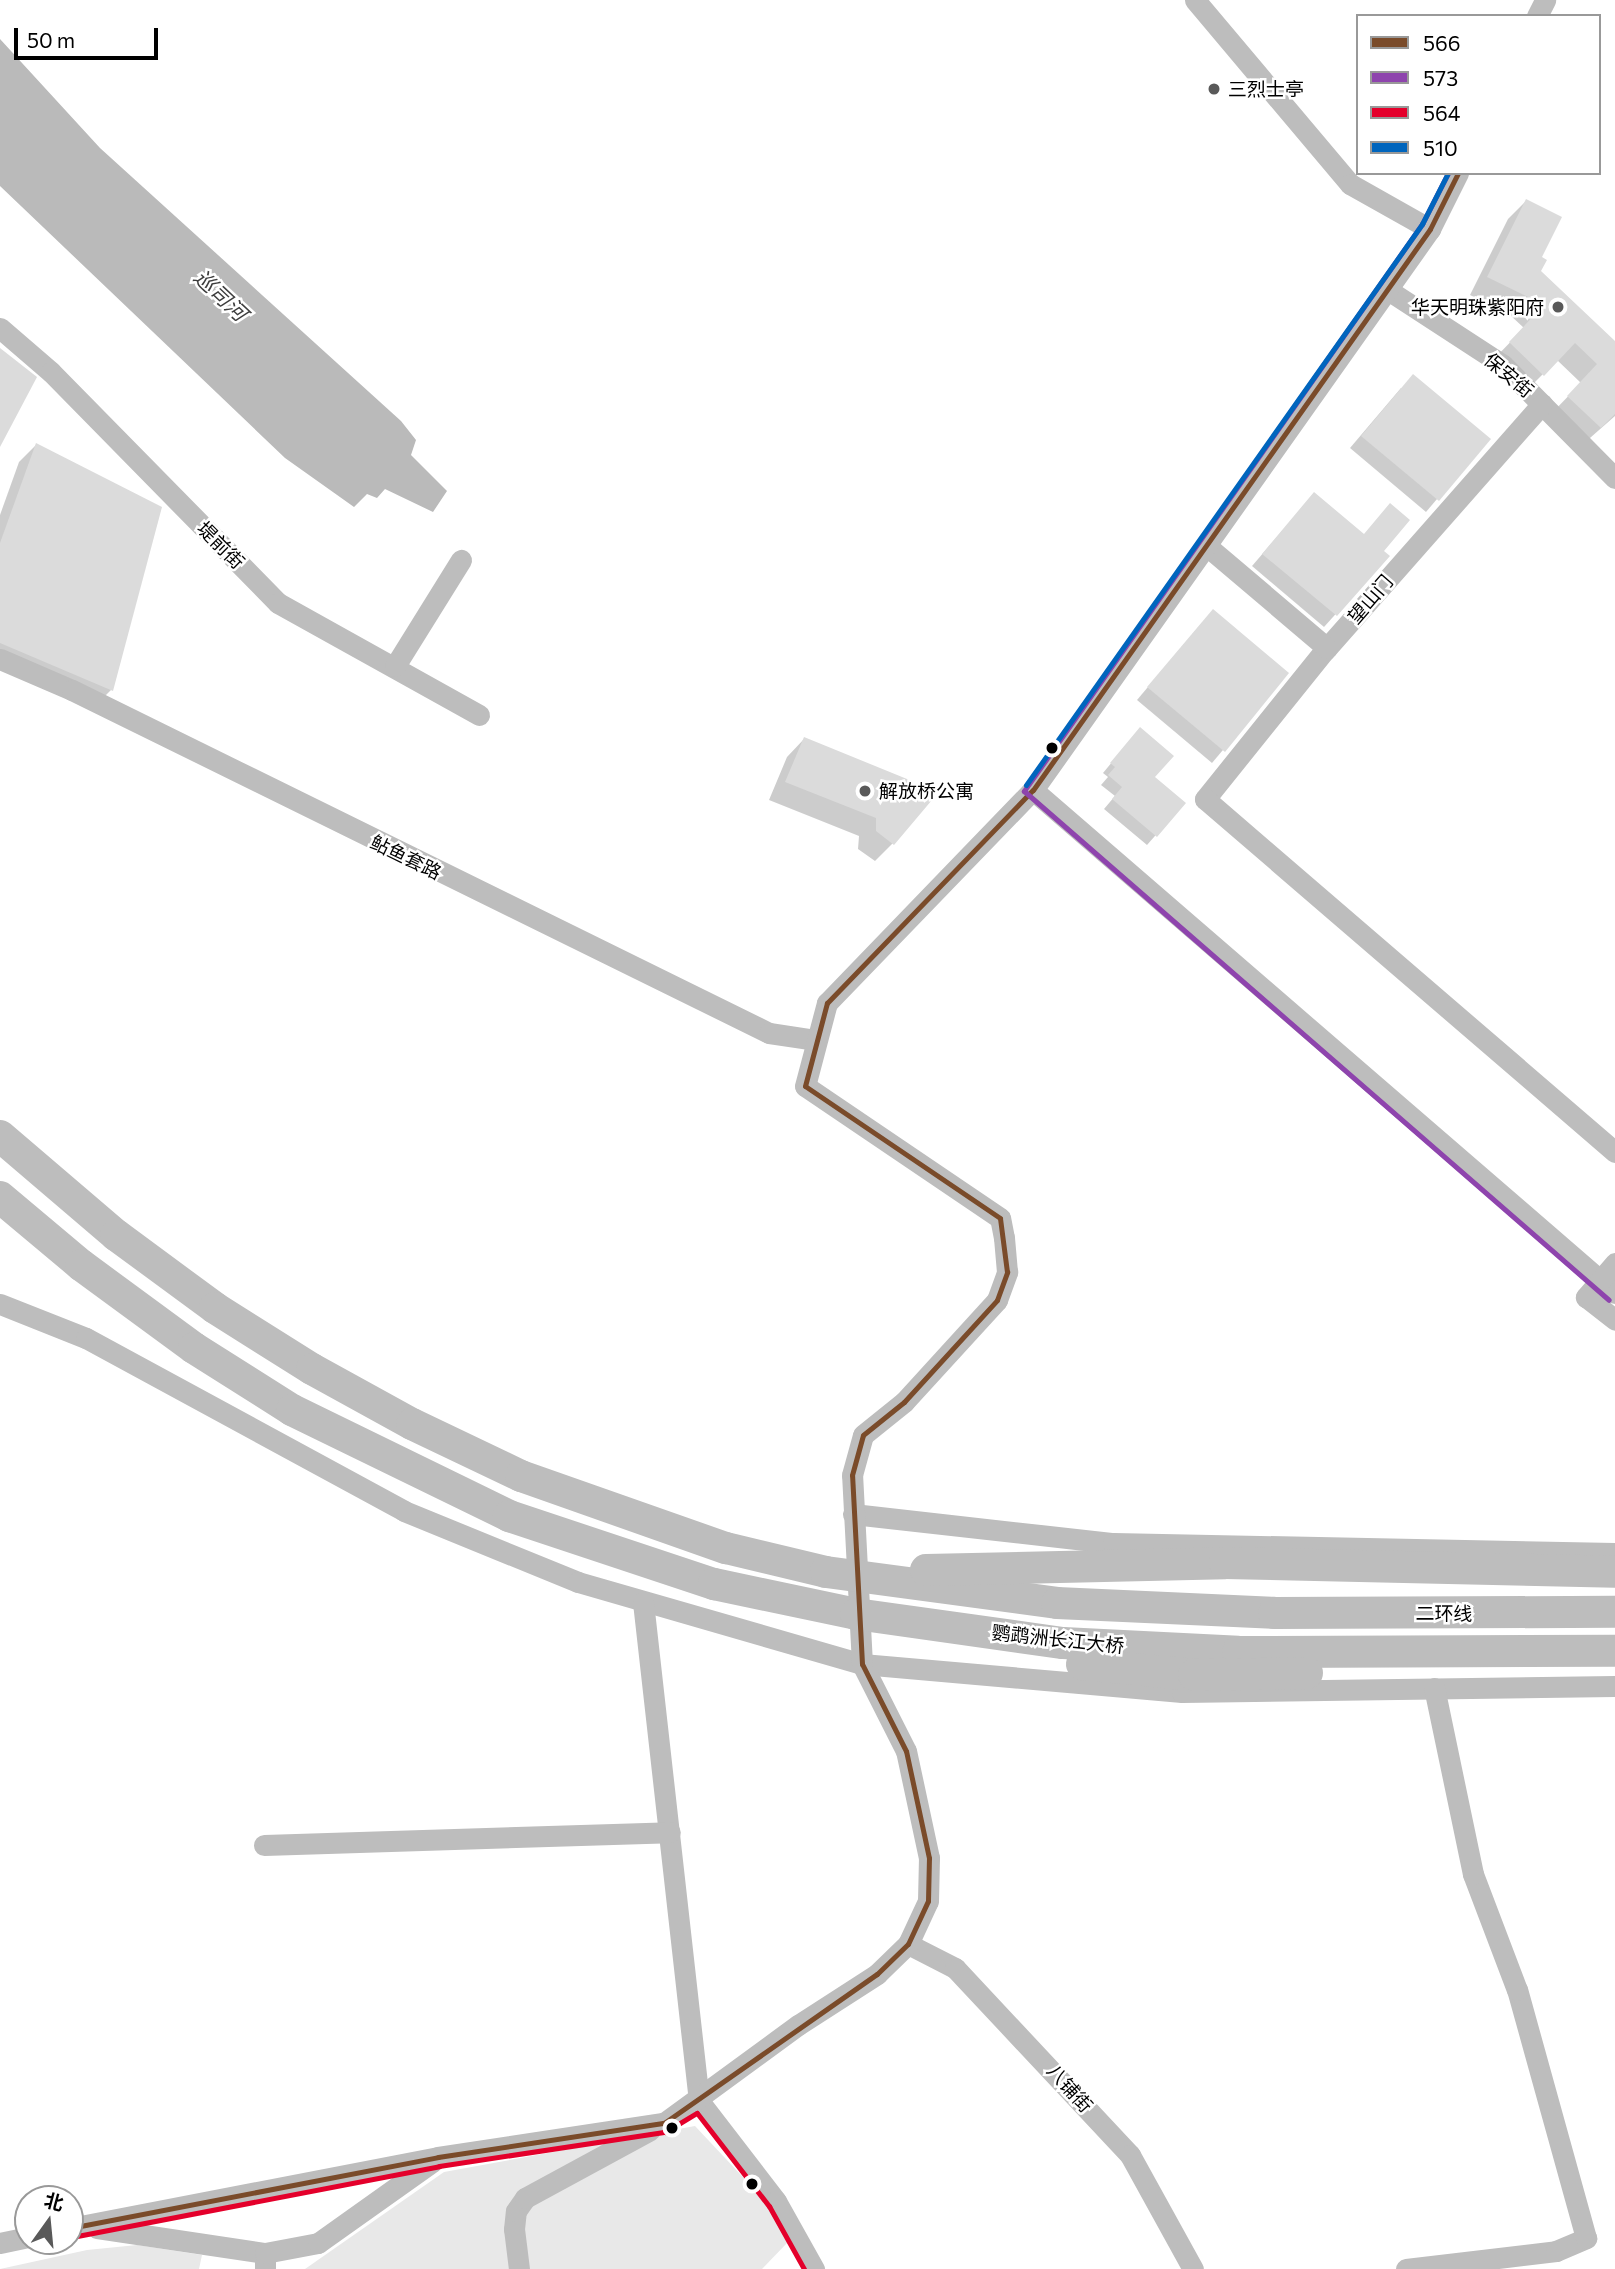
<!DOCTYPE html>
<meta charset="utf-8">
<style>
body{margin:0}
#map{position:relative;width:1615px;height:2269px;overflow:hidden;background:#fff;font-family:Commissioner,"Noto Sans SC",sans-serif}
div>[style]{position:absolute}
.green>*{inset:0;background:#e8e8e8}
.water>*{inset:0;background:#bababa}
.shadow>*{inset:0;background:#0003}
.building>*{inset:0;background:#dbdbdb}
.minor>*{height:21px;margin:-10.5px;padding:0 10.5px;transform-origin:10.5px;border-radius:10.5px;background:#bdbdbd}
.highway>*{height:32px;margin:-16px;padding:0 16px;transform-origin:16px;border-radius:16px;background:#bdbdbd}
.bus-1>*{height:5px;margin:-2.5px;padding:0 2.5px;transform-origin:2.5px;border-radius:2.5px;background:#7a4b2a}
.bus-2>*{height:5px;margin:-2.5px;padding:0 2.5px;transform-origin:2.5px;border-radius:2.5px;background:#8e44ad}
.bus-3>*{height:5px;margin:-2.5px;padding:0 2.5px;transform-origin:2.5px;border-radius:2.5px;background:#e4002b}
.bus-4>*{height:5px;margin:-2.5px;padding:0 2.5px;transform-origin:2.5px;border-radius:2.5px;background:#0065bd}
.dots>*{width:19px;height:19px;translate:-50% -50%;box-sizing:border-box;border:4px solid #fff;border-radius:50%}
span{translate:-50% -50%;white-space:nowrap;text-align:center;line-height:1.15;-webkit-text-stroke:5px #fff;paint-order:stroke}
.poi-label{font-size:19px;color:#000}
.left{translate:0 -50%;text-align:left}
.right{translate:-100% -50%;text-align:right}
.street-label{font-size:19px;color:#000}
.water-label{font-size:21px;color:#3d3d3d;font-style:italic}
.legend{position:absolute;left:1356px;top:14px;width:245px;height:161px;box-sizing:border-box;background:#fff;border:2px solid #999;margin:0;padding:9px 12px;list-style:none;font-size:21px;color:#000}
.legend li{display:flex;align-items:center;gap:14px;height:35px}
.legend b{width:35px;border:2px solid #999}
.north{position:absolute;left:14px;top:2185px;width:70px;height:70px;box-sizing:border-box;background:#fff;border:2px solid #999;border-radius:50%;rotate:15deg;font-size:19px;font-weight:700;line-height:28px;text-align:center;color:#000}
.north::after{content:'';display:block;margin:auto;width:24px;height:32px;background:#595959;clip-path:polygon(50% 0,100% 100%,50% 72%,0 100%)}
.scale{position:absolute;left:14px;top:28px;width:144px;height:32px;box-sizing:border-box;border:4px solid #000;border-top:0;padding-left:9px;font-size:21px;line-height:24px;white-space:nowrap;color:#000;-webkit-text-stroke:5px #fff;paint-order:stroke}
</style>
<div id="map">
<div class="green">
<i style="clip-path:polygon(695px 2126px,770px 2206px,788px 2242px,762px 2269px,305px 2269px,444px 2172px)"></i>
<i style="clip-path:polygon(137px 2245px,202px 2255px,199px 2269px,0 2269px,87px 2250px)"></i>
</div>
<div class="water">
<i style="clip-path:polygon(0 39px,100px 148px,401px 421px,416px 440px,411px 455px,447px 491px,433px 512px,385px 489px,377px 498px,367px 494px,354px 507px,285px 458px,0 186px)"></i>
</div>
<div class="shadow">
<i style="clip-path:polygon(1526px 201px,1539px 271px,1615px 344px,1615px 416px,1582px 445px,1550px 415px,1581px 383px,1557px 360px,1525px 392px,1492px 361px,1524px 328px,1510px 315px,1470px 295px,1508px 219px)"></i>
<i style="clip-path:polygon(1401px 388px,1488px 439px,1426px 512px,1350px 448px)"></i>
<i style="clip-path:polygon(36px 445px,160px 508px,111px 690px,94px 707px,0 667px,0 515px,19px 462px)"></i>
<i style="clip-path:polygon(1314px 494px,1388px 556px,1324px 627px,1252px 566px)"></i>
<i style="clip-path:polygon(1201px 624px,1287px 674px,1212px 763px,1137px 700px)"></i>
<i style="clip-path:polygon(1132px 738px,1153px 778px,1184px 803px,1147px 845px,1104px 809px,1115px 796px,1101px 785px,1108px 777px,1103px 773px)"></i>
<i style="clip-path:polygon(804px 739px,906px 781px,893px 843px,875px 861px,858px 849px,859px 836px,769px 800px,787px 757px)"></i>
</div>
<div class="building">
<i style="clip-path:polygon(1526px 199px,1562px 217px,1542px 257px,1547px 260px,1541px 271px,1615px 341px,1615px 414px,1601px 428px,1567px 396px,1597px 364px,1575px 343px,1544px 376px,1509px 342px,1540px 309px,1528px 297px,1487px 277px)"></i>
<i style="clip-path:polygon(0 348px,37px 377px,0 447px)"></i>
<i style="clip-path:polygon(1413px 374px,1491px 439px,1439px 501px,1361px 436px)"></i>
<i style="clip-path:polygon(36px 443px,162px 507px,113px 691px,0 643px,0 543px)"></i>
<i style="clip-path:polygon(1314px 492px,1364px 534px,1390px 503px,1410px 520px,1384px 551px,1390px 556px,1337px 616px,1262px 554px)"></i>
<i style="clip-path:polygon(1213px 609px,1289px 673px,1225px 752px,1147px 687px)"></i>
<i style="clip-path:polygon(1140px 727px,1174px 756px,1155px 777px,1186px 803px,1157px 837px,1112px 799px,1122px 787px,1108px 775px,1115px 767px,1110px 763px)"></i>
<i style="clip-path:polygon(804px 737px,907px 779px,932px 800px,894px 845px,876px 831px,876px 818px,785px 782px)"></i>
</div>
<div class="minor">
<i style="left:1195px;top:0;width:241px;rotate:49.9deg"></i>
<i style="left:1350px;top:184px;width:92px;rotate:29.4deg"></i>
<i style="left:1537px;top:16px;width:18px;rotate:-63deg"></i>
<i style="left:1388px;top:290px;width:137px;rotate:33.1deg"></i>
<i style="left:1503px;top:365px;width:159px;rotate:45.3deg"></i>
<i style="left:0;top:328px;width:67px;rotate:40.8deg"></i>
<i style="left:51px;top:372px;width:324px;rotate:45.5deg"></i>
<i style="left:278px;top:603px;width:230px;rotate:29.1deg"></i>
<i style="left:1542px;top:404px;width:329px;rotate:131.4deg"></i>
<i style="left:1324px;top:651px;width:190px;rotate:128.8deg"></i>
<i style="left:1205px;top:799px;width:541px;rotate:40.73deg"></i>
<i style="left:1208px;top:547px;width:156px;rotate:40.3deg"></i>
<i style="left:0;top:659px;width:78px;rotate:23.3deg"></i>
<i style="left:72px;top:690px;width:777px;rotate:26.2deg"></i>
<i style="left:769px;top:1033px;width:48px;rotate:8.5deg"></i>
<i style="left:395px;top:666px;width:125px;rotate:-58.1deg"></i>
<i style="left:1033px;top:790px;width:769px;rotate:40.84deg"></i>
<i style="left:1615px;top:1263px;width:45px;rotate:130.5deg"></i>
<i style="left:1586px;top:1297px;width:37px;rotate:38deg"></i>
<i style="left:0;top:1304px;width:92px;rotate:21.6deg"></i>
<i style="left:86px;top:1338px;width:362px;rotate:28.5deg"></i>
<i style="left:404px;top:1511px;width:188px;rotate:22.2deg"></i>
<i style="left:578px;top:1582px;width:296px;rotate:16.1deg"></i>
<i style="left:862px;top:1664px;width:321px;rotate:5deg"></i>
<i style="left:1182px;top:1692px;width:433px;rotate:-0.8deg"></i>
<i style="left:853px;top:1514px;width:262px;rotate:6.4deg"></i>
<i style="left:1113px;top:1543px;width:502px;rotate:1.14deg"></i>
<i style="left:643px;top:1602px;width:502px;rotate:83.6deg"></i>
<i style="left:264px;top:1845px;width:406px;rotate:-1.8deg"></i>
<i style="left:908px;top:1944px;width:53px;rotate:27.1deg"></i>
<i style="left:955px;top:1968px;width:256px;rotate:46.9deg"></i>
<i style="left:1130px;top:2155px;width:130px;rotate:61.1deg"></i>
<i style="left:699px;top:2101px;width:126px;rotate:52.4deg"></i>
<i style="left:776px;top:2201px;width:78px;rotate:60.8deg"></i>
<i style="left:70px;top:2228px;width:375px;rotate:-10.9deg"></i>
<i style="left:438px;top:2157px;width:229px;rotate:-8.6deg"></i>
<i style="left:664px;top:2123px;width:166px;rotate:-36.2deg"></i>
<i style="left:798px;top:2025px;width:94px;rotate:-32.8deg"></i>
<i style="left:877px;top:1974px;width:43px;rotate:-44.1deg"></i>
<i style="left:908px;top:1944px;width:47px;rotate:-65.1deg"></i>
<i style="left:928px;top:1901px;width:43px;rotate:-88.7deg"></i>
<i style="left:929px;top:1858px;width:109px;rotate:-102.1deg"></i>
<i style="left:906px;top:1751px;width:97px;rotate:-116.8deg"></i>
<i style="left:862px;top:1664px;width:189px;rotate:-93deg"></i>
<i style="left:852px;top:1475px;width:41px;rotate:-74.6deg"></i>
<i style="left:863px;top:1435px;width:53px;rotate:-38.8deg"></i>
<i style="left:904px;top:1402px;width:138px;rotate:-47.6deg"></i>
<i style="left:997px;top:1300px;width:30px;rotate:-70deg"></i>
<i style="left:1007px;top:1272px;width:34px;rotate:-95deg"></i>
<i style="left:1004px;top:1238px;width:20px;rotate:-101deg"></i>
<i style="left:1000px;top:1218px;width:235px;rotate:-145.9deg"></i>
<i style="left:805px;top:1086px;width:86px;rotate:-75.2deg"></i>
<i style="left:827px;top:1003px;width:296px;rotate:-46deg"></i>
<i style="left:1033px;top:790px;width:687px;rotate:-54.71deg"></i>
<i style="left:1430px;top:229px;width:63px;rotate:-63.4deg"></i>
<i style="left:97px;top:2228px;width:170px;rotate:8.5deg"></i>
<i style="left:265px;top:2253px;width:16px;rotate:90deg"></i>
<i style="left:0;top:2243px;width:29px;rotate:-12deg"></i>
<i style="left:265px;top:2253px;width:54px;rotate:-10.7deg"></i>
<i style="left:318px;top:2243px;width:140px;rotate:-35.4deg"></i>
<i style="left:519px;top:2269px;width:40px;rotate:-97.1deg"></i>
<i style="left:514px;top:2229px;width:18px;rotate:-84deg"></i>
<i style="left:516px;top:2211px;width:16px;rotate:-55deg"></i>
<i style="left:525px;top:2198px;width:142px;rotate:-28.5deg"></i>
<i style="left:1406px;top:2269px;width:151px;rotate:-6.8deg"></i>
<i style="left:1556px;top:2251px;width:33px;rotate:-23deg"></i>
<i style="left:1586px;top:2238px;width:257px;rotate:-105.5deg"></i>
<i style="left:1517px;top:1990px;width:124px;rotate:-110.8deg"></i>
<i style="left:1473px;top:1874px;width:190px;rotate:-101.8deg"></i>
</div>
<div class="highway">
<i style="left:0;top:1136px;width:153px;rotate:40.5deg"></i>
<i style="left:116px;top:1235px;width:123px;rotate:36.4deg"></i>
<i style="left:215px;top:1308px;width:115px;rotate:32.2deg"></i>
<i style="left:312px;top:1369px;width:114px;rotate:28.8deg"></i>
<i style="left:412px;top:1424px;width:121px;rotate:25.5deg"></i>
<i style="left:521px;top:1476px;width:217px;rotate:19.4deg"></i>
<i style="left:726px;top:1548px;width:103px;rotate:13.5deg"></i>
<i style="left:826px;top:1572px;width:233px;rotate:7.6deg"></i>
<i style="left:1057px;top:1603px;width:217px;rotate:2.6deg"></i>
<i style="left:1274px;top:1613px;width:341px;rotate:-0.2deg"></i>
<i style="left:0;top:1197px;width:106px;rotate:40deg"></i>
<i style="left:81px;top:1265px;width:140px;rotate:36.3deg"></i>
<i style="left:194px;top:1348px;width:116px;rotate:32.3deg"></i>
<i style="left:292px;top:1410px;width:242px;rotate:26deg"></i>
<i style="left:509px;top:1516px;width:216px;rotate:18.4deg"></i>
<i style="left:714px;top:1584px;width:145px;rotate:11.9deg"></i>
<i style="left:856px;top:1614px;width:209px;rotate:8deg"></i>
<i style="left:1063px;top:1643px;width:175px;rotate:2.9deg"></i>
<i style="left:1238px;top:1652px;width:377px;rotate:-0.2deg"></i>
<i style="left:926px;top:1570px;width:299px;rotate:-1.3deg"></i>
<i style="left:1225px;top:1563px;width:390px;rotate:1.3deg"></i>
<i style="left:1082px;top:1664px;width:113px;rotate:5.6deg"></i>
<i style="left:1194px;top:1675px;width:113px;rotate:-1deg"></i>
</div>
<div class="bus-1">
<i style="left:70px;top:2228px;width:375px;rotate:-10.9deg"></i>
<i style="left:438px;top:2157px;width:229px;rotate:-8.6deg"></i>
<i style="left:664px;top:2123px;width:260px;rotate:-35deg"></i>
<i style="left:877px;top:1974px;width:43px;rotate:-44.1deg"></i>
<i style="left:908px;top:1944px;width:47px;rotate:-65.1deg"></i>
<i style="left:928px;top:1901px;width:43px;rotate:-88.7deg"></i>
<i style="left:929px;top:1858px;width:109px;rotate:-102.1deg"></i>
<i style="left:906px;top:1751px;width:97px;rotate:-116.8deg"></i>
<i style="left:862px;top:1664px;width:189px;rotate:-93deg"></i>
<i style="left:852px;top:1475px;width:41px;rotate:-74.6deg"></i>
<i style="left:863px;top:1435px;width:53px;rotate:-38.8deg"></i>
<i style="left:904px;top:1402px;width:138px;rotate:-47.6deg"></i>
<i style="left:997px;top:1300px;width:30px;rotate:-70deg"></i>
<i style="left:1007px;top:1272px;width:54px;rotate:-97.4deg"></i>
<i style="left:1000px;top:1218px;width:235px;rotate:-145.9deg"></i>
<i style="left:805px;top:1086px;width:86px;rotate:-75.2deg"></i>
<i style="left:827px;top:1003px;width:296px;rotate:-46deg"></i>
<i style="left:1033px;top:790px;width:687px;rotate:-54.71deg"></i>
<i style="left:1430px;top:229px;width:63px;rotate:-63.4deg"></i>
</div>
<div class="bus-2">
<i style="left:1448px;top:173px;width:57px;rotate:117deg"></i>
<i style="left:1422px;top:224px;width:693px;rotate:125.07deg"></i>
<i style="left:1024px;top:791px;width:775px;rotate:41.03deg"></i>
</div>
<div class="bus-3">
<i style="left:72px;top:2237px;width:374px;rotate:-10.9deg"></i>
<i style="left:439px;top:2166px;width:229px;rotate:-8.6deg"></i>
<i style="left:665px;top:2132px;width:37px;rotate:-31deg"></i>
<i style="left:697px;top:2113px;width:118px;rotate:52.3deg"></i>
<i style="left:769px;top:2206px;width:72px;rotate:60.9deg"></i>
</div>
<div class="bus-4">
<i style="left:1026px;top:785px;width:687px;rotate:-54.78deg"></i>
<i style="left:1422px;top:224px;width:57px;rotate:-63deg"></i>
</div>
<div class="dots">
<i style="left:1214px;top:89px;background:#595959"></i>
<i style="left:1558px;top:307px;background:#595959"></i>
<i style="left:1052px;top:748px;background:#000"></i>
<i style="left:865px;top:791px;background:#595959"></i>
<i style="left:672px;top:2128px;background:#000"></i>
<i style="left:752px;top:2184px;background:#000"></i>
</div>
<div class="poi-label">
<span class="left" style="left:1228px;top:89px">三烈士亭</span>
<span class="right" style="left:1544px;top:307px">华天明珠紫阳府</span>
<span class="left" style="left:879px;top:791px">解放桥公寓</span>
</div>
<div class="street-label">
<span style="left:1509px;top:375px;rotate:40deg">保安街</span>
<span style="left:221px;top:545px;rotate:45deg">堤前街</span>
<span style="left:1370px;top:599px;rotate:-49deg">望山门</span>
<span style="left:406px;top:857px;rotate:26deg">鲇鱼套路</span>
<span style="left:1444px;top:1613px">二环线</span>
<span style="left:1058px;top:1639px;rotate:6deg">鹦鹉洲长江大桥</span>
<span style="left:1070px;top:2088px;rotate:48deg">八铺街</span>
</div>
<div class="water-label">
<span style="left:221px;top:295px;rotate:43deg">巡司河</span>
</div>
<ul class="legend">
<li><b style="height:9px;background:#7a4b2a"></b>566</li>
<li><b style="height:9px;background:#8e44ad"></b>573</li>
<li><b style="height:9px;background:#e4002b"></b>564</li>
<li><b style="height:9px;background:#0065bd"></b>510</li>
</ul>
<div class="north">北</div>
<div class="scale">50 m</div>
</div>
